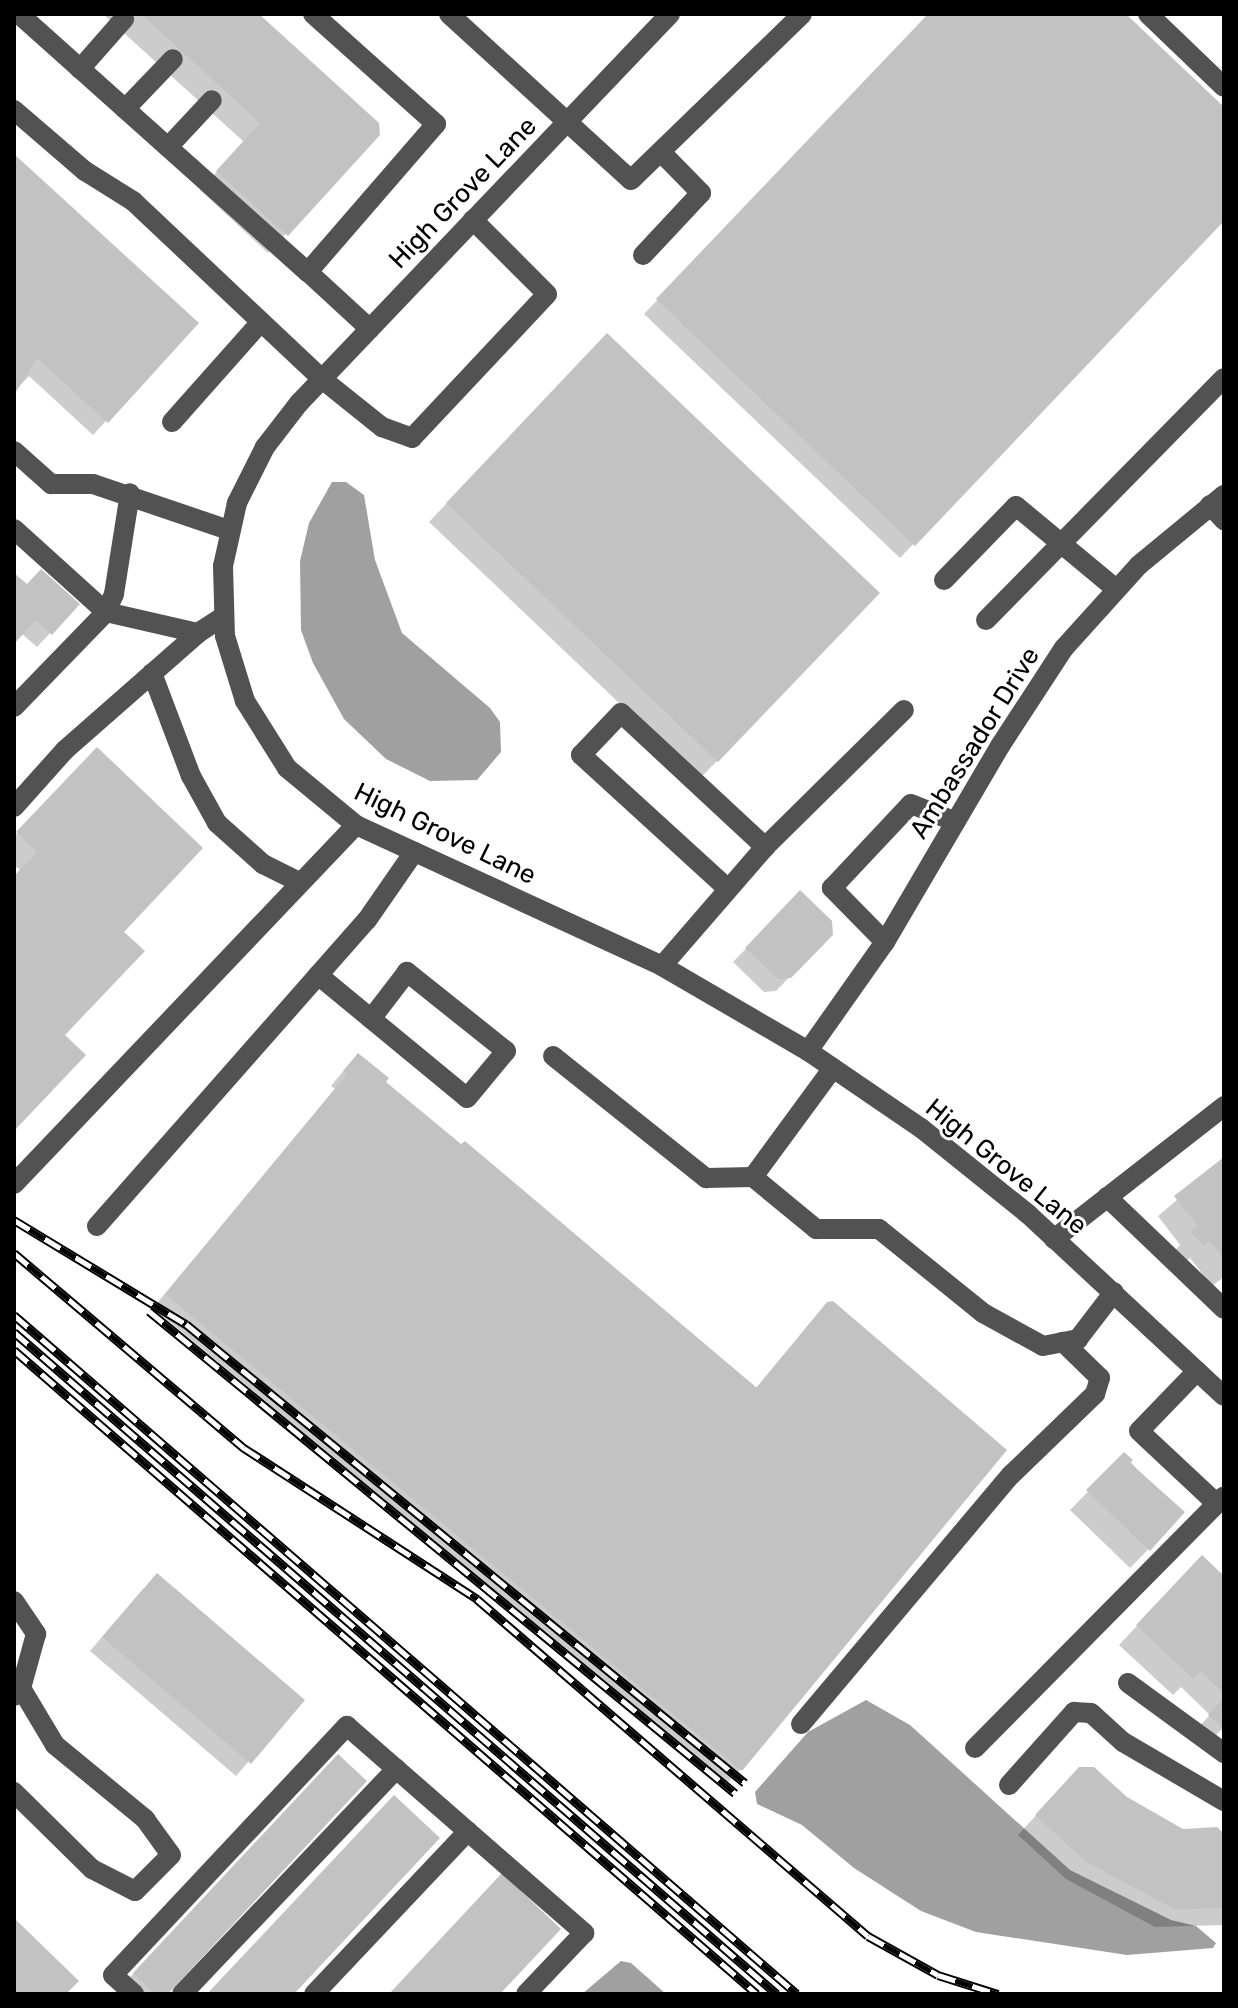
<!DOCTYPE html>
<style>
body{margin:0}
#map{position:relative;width:1238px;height:2008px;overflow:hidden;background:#fff;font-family:Rubik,sans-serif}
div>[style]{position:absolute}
.water>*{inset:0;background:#a0a0a0}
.shadow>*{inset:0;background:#0003}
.building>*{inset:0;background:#c2c2c2}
.minor>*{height:20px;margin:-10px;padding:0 10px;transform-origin:10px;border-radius:10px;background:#525252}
.rail>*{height:9px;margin-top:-4.5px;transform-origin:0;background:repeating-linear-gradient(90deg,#fff 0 18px,#000 0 36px);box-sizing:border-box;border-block:2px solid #000}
span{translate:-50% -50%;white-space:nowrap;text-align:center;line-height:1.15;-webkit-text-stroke:6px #fff;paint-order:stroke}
.street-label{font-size:26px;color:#000}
.frame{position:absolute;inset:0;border:16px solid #000;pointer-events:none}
</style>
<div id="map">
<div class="water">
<i style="clip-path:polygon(332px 482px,346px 482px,364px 495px,375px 560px,402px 633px,490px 708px,500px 722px,501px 752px,477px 780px,430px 781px,386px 759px,344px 719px,313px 663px,301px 630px,300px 561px,309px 523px)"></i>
<i style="clip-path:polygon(866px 1700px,910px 1725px,1070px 1870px,1171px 1920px,1196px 1926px,1216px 1943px,1213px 1948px,1127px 1955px,976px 1932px,921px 1911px,854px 1868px,802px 1825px,757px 1804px,755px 1792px,808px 1732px)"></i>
<i style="clip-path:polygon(621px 1961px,631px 1963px,666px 1994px,582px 1994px)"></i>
</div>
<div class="shadow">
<i style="clip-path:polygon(103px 14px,256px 14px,378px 134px,268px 253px,200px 190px,244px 142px)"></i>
<i style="clip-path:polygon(930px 14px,1123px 14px,1224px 110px,1224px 218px,900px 558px,644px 314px)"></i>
<i style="clip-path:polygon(14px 157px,106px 421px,93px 435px,29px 376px,14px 392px)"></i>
<i style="clip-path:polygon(589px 354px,717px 761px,699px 779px,429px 522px)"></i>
<i style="clip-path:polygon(14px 576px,26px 586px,77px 604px,37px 647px,21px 633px,14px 641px)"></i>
<i style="clip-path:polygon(79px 768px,121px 932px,14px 1128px,14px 878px,21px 871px,14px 865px,14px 837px)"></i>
<i style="clip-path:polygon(800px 893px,831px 934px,776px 991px,764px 992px,733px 962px)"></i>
<i style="clip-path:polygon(345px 1069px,383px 1082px,755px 1389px,814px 1318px,741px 1769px,727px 1783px,153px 1308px,335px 1089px,331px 1086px)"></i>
<i style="clip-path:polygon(1224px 1160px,1224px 1277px,1212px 1286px,1190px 1258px,1185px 1262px,1174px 1251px,1180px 1245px,1158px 1216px)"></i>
<i style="clip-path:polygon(1124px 1455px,1181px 1516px,1130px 1568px,1070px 1510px)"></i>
<i style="clip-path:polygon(1184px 1576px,1224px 1579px,1224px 1727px,1204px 1747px,1192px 1734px,1210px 1715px,1181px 1687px,1173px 1695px,1119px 1645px)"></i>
<i style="clip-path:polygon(143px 1589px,302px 1701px,236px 1776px,90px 1651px)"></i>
<i style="clip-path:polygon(320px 1775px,166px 1994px,118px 1994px,116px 1992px)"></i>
<i style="clip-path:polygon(1061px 1788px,1126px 1799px,1183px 1831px,1224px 1836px,1224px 1925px,1155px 1927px,1066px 1879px,1018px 1835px)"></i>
</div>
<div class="building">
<i style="clip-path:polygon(141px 14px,259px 14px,379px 123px,380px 135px,288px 236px,216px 171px,260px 123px)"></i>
<i style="clip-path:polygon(928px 14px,1126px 14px,1224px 107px,1224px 221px,915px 546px,656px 299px)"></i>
<i style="clip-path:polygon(14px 154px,199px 323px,108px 423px,37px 358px,14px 395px)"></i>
<i style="clip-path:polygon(607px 333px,880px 593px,718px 762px,446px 503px)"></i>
<i style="clip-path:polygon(41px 569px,80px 604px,52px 635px,36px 620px,14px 644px,14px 573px,27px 584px)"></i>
<i style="clip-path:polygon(97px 747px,203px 848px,124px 932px,145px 951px,65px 1035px,86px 1055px,14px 1131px,14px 876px,37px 852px,16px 832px)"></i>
<i style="clip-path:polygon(800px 890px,832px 921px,833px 935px,791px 978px,778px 979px,745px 948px)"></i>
<i style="clip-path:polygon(358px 1053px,389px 1078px,386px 1082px,461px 1144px,465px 1141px,757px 1388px,827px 1302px,833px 1301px,1007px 1450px,742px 1771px,165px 1294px,347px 1074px,343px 1071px)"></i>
<i style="clip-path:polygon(1224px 1157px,1224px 1259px,1209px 1241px,1205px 1246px,1190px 1232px,1197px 1225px,1174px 1196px)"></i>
<i style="clip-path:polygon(1124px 1452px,1133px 1460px,1130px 1463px,1185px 1512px,1150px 1551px,1086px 1490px)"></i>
<i style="clip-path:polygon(1202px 1555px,1224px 1576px,1224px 1693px,1200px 1671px,1193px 1679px,1136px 1625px)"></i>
<i style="clip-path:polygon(157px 1573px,305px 1700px,251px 1764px,102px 1637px)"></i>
<i style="clip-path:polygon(1224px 1698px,1224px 1730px,1208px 1715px)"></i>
<i style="clip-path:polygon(338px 1754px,367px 1781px,168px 1994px,155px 1994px,133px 1973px)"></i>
<i style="clip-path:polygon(1079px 1767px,1094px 1767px,1127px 1797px,1183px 1829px,1217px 1827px,1224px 1834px,1224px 1908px,1174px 1909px,1085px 1861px,1035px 1815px)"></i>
<i style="clip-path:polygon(394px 1795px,440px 1838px,294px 1994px,207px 1994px)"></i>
<i style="clip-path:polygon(502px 1873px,561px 1929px,500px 1994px,389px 1994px)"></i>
<i style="clip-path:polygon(14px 1918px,79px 1981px,66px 1994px,14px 1994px)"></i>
</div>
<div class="minor">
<i style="left:19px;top:14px;width:387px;rotate:41.8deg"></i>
<i style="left:313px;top:14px;width:165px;rotate:41.8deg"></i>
<i style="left:436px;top:124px;width:196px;rotate:130.9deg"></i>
<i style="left:308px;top:272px;width:84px;rotate:42.6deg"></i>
<i style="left:449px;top:14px;width:246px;rotate:42.4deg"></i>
<i style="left:631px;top:180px;width:238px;rotate:-44.1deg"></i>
<i style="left:670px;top:14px;width:538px;rotate:133.64deg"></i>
<i style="left:299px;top:403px;width:56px;rotate:127.7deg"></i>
<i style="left:265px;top:447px;width:63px;rotate:116.6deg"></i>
<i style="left:237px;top:503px;width:65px;rotate:102.5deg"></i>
<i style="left:223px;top:566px;width:70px;rotate:88.4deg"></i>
<i style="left:225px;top:636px;width:68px;rotate:72.9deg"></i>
<i style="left:245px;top:701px;width:79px;rotate:57.9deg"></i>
<i style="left:287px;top:768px;width:89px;rotate:39.6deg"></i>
<i style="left:356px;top:825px;width:337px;rotate:24.7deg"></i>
<i style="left:662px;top:966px;width:169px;rotate:30.2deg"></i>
<i style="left:808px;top:1051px;width:137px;rotate:34.3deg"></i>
<i style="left:921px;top:1128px;width:137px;rotate:38.8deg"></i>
<i style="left:1028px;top:1214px;width:267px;rotate:42.9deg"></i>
<i style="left:1148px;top:14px;width:105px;rotate:43.8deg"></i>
<i style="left:80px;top:69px;width:67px;rotate:-48.7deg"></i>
<i style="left:125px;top:109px;width:69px;rotate:-46.2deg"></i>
<i style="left:14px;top:110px;width:94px;rotate:40.7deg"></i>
<i style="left:85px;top:171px;width:57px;rotate:32deg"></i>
<i style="left:133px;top:201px;width:260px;rotate:43.3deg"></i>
<i style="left:322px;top:379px;width:77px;rotate:38.7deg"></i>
<i style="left:382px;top:427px;width:32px;rotate:20deg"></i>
<i style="left:412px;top:438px;width:197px;rotate:-46.8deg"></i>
<i style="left:547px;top:294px;width:105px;rotate:-135deg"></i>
<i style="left:168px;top:147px;width:64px;rotate:-46.9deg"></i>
<i style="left:643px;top:255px;width:85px;rotate:-46.9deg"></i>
<i style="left:701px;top:193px;width:57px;rotate:-134.3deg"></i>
<i style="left:172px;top:422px;width:132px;rotate:-48.4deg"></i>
<i style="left:14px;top:451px;width:50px;rotate:41.7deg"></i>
<i style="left:51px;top:484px;width:42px"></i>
<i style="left:93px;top:484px;width:144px;rotate:18.7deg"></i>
<i style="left:1210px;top:505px;width:21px;rotate:47deg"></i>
<i style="left:14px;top:529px;width:124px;rotate:42.1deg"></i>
<i style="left:106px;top:612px;width:20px;rotate:-66deg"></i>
<i style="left:114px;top:594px;width:102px;rotate:-81deg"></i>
<i style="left:944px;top:580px;width:103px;rotate:-45.8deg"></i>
<i style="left:1016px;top:506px;width:130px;rotate:39.7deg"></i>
<i style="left:986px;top:620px;width:339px;rotate:-45.5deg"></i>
<i style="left:152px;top:673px;width:110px;rotate:69.3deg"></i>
<i style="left:191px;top:776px;width:54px;rotate:61deg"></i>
<i style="left:217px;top:823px;width:62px;rotate:41.7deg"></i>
<i style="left:263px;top:864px;width:42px;rotate:26.6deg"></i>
<i style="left:14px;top:707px;width:132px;rotate:-45.9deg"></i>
<i style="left:106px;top:612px;width:94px;rotate:12.9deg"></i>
<i style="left:14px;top:807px;width:76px;rotate:-48.2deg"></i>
<i style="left:65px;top:750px;width:177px;rotate:-41.3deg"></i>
<i style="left:198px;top:633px;width:30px;rotate:-33deg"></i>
<i style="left:728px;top:889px;width:199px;rotate:-137.6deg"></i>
<i style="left:581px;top:755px;width:58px;rotate:-46.4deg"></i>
<i style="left:621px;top:713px;width:197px;rotate:42.9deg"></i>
<i style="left:885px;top:942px;width:76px;rotate:-134.5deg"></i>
<i style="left:832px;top:888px;width:115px;rotate:-46.8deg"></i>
<i style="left:911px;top:804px;width:48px;rotate:21.8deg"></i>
<i style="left:662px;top:966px;width:157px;rotate:-49.1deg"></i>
<i style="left:765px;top:847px;width:195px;rotate:-44.6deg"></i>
<i style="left:318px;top:975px;width:193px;rotate:39.5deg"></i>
<i style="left:467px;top:1098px;width:61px;rotate:-50.3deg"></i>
<i style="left:506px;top:1051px;width:127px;rotate:-141.4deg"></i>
<i style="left:407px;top:972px;width:59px;rotate:127.5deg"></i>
<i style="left:808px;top:1051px;width:133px;rotate:-54.8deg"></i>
<i style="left:885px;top:942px;width:227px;rotate:-59.6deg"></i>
<i style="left:1000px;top:746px;width:117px;rotate:-56.9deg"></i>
<i style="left:1064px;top:648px;width:112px;rotate:-47.9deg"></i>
<i style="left:1139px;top:565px;width:110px;rotate:-39.5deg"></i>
<i style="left:553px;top:1056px;width:196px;rotate:38.6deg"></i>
<i style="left:706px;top:1178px;width:47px;rotate:-1.2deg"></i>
<i style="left:833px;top:1068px;width:135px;rotate:126.3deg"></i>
<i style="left:753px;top:1177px;width:82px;rotate:39.5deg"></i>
<i style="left:816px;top:1229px;width:63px"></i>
<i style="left:879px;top:1229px;width:134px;rotate:38.9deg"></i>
<i style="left:983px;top:1313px;width:68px;rotate:28.8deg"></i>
<i style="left:1043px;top:1346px;width:36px;rotate:-11deg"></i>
<i style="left:1078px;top:1339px;width:59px;rotate:-52.5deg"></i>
<i style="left:14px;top:1184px;width:496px;rotate:-46.4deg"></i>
<i style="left:1107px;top:1197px;width:162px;rotate:43.7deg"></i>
<i style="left:97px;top:1226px;width:408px;rotate:-48.6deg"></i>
<i style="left:367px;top:920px;width:83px;rotate:-55.3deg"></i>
<i style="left:1054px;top:1239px;width:216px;rotate:-38deg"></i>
<i style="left:1197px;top:1371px;width:83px;rotate:134deg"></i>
<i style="left:1139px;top:1431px;width:107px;rotate:43.1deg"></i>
<i style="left:14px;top:1601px;width:40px;rotate:56deg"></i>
<i style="left:36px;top:1634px;width:56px;rotate:105.5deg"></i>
<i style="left:1128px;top:1683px;width:119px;rotate:36.1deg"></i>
<i style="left:14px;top:1696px;width:11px;rotate:-49deg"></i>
<i style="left:21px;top:1688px;width:66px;rotate:59.2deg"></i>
<i style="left:55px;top:1745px;width:117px;rotate:39.4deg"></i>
<i style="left:145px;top:1819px;width:44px;rotate:54.2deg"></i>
<i style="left:171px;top:1855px;width:51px;rotate:135deg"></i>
<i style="left:135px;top:1891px;width:48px;rotate:-152.9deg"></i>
<i style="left:92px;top:1869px;width:110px;rotate:-135.4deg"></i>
<i style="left:801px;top:1724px;width:326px;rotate:-49.9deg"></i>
<i style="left:1011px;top:1475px;width:117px;rotate:-44deg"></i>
<i style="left:1095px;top:1394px;width:17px;rotate:-73deg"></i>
<i style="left:1100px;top:1378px;width:52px;rotate:-135.8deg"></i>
<i style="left:975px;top:1748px;width:354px;rotate:-45.3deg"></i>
<i style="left:1009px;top:1785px;width:98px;rotate:-48.3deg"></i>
<i style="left:1074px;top:1712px;width:17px;rotate:3deg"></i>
<i style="left:1091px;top:1713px;width:43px;rotate:42.2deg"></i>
<i style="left:1123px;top:1742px;width:117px;rotate:30.3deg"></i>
<i style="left:134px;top:1994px;width:28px;rotate:-138deg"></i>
<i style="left:113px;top:1975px;width:342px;rotate:-46.8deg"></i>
<i style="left:347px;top:1726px;width:315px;rotate:41.1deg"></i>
<i style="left:584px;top:1933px;width:84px;rotate:133.6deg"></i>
<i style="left:182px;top:1994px;width:311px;rotate:-46.4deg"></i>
<i style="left:314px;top:1994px;width:224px;rotate:-46.6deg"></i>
</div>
<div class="rail">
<i style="left:14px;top:1220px;width:201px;rotate:31.2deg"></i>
<i style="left:186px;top:1324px;width:723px;rotate:39.39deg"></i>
<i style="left:14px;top:1253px;width:302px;rotate:40.3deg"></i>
<i style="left:244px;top:1448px;width:278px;rotate:32.9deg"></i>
<i style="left:477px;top:1599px;width:516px;rotate:40.76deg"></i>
<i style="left:868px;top:1936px;width:80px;rotate:29.1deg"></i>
<i style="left:938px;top:1975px;width:63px;rotate:17.6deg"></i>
<i style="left:149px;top:1311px;width:759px;rotate:39.44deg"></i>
<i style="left:14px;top:1315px;width:1036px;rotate:40.93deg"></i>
<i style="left:14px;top:1332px;width:1010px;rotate:40.95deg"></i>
<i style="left:14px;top:1350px;width:983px;rotate:40.92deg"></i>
</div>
<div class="street-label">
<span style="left:463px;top:193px;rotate:-46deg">High Grove Lane</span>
<span style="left:975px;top:743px;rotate:-58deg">Ambassador Drive</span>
<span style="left:445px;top:834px;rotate:26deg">High Grove Lane</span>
<span style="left:1006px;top:1167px;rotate:39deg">High Grove Lane</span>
</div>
<div class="frame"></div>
</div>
